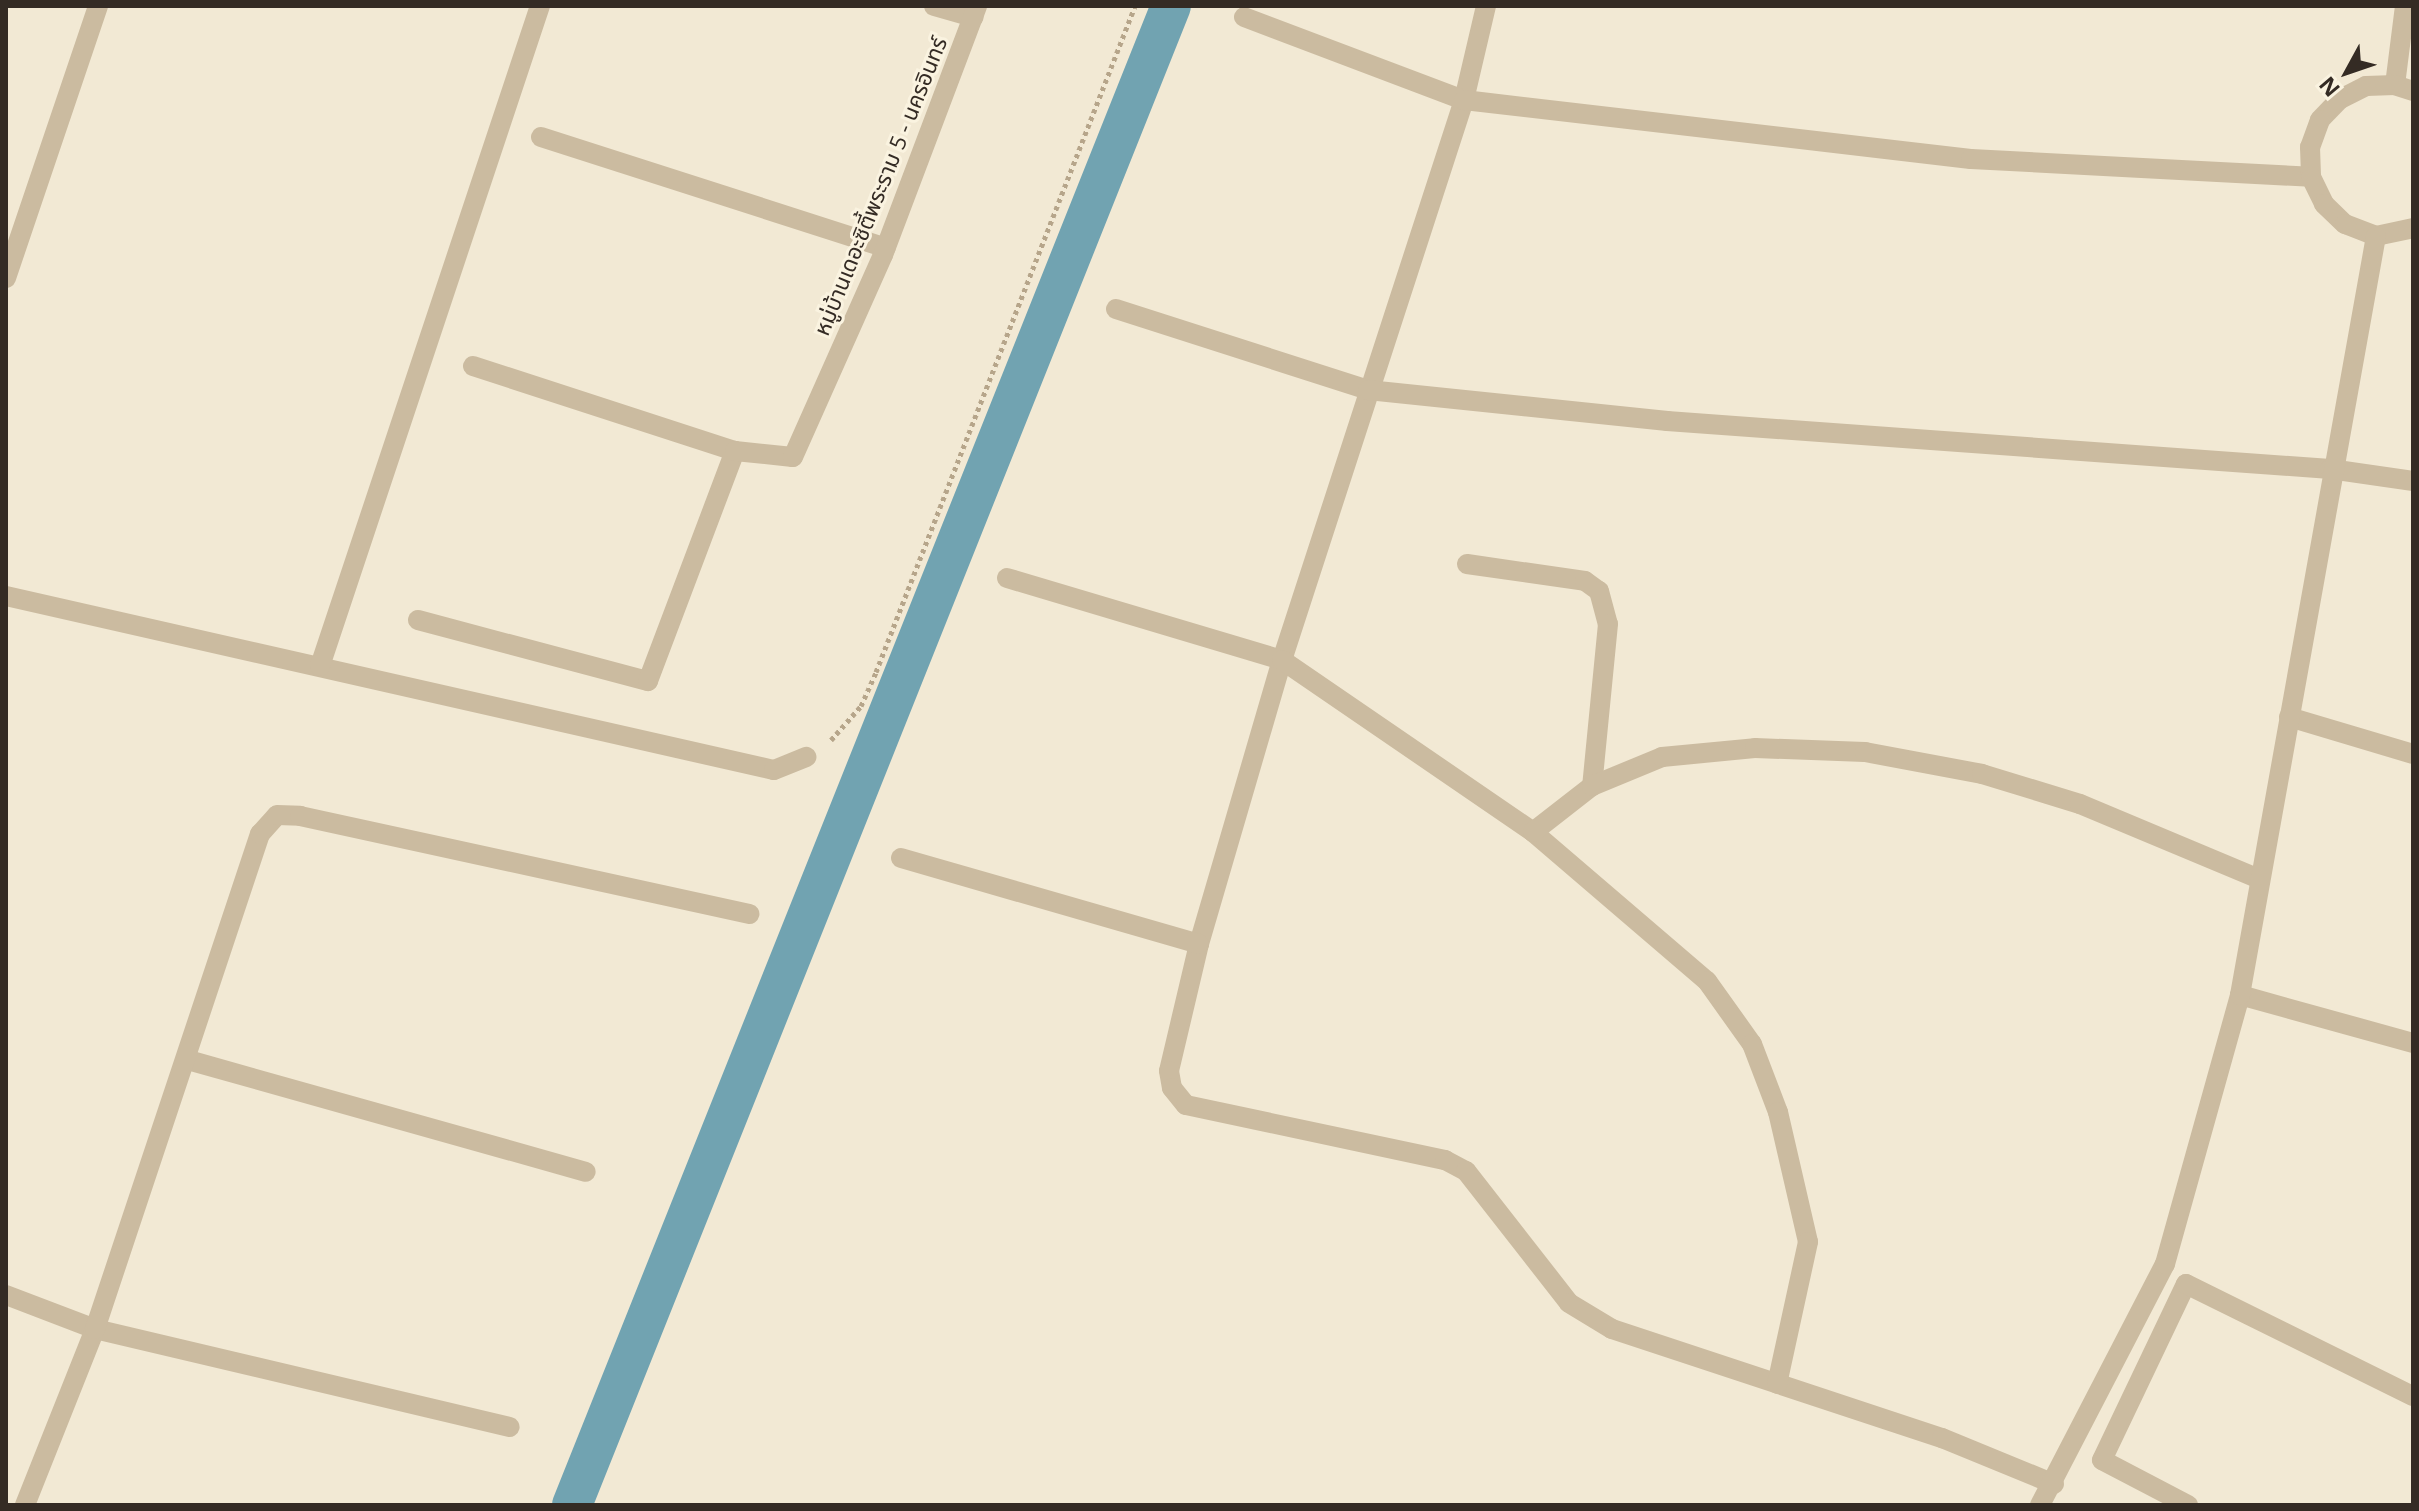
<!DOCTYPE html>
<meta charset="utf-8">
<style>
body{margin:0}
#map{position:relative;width:2419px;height:1511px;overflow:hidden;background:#f2e9d4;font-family:"Open Sans","Noto Sans Thai",sans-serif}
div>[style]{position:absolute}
.canal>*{height:40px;margin:-20px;padding:0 20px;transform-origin:20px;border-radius:20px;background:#71a3b1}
.path>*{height:5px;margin-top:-2.5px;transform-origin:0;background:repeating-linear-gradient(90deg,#b6a58a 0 4px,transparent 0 8px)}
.minor>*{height:20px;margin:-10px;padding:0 10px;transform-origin:10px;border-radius:10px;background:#cbbba0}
span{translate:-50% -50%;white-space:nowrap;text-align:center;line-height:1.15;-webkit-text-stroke:6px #faf3e0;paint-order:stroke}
.street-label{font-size:22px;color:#342b24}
.frame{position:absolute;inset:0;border:8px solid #342b24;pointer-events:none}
.north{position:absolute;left:2307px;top:32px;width:80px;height:80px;-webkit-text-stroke:6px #faf3e0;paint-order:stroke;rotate:230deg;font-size:22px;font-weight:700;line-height:32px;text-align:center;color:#342b24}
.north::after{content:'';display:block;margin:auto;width:28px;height:36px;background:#342b24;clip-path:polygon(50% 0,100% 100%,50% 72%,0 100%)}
</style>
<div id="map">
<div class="canal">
<i style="left:572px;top:1505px;width:1614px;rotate:-68.22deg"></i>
</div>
<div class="path">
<i style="left:831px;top:740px;width:45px;rotate:-48.6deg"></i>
<i style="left:861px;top:706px;width:37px;rotate:-66deg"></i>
<i style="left:876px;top:672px;width:715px;rotate:-68.75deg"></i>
</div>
<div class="minor">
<i style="left:934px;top:6px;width:41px;rotate:15.8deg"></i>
<i style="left:1486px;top:6px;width:97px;rotate:103.2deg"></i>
<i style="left:1464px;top:100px;width:589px;rotate:108deg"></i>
<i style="left:1282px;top:660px;width:296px;rotate:106.3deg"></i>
<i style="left:1199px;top:944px;width:130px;rotate:103.3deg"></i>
<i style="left:1169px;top:1071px;width:17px;rotate:80deg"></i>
<i style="left:1172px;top:1088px;width:22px;rotate:51deg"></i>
<i style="left:1186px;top:1105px;width:265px;rotate:12deg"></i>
<i style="left:1445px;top:1160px;width:24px;rotate:28deg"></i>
<i style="left:1466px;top:1171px;width:167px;rotate:52deg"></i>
<i style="left:1569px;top:1303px;width:50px;rotate:31.2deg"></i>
<i style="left:1612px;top:1329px;width:348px;rotate:18.3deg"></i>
<i style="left:1942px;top:1438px;width:121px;rotate:22.3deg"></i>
<i style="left:1244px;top:17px;width:235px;rotate:20.7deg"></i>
<i style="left:1464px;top:100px;width:510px;rotate:6.64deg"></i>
<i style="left:1971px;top:159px;width:340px;rotate:3deg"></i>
<i style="left:2395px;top:85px;width:80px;rotate:-82.8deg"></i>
<i style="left:2413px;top:91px;width:19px;rotate:-162deg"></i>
<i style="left:2395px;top:85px;width:29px;rotate:178deg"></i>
<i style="left:2366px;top:86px;width:29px;rotate:153deg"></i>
<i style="left:2340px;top:99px;width:29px;rotate:134deg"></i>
<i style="left:2320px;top:120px;width:29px;rotate:110deg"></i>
<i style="left:2310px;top:147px;width:30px;rotate:88deg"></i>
<i style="left:2311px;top:177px;width:30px;rotate:64deg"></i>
<i style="left:2324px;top:204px;width:29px;rotate:44deg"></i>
<i style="left:2345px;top:224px;width:33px;rotate:21deg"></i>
<i style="left:2376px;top:236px;width:38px;rotate:-12deg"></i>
<i style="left:541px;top:137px;width:362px;rotate:17.8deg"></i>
<i style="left:6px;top:278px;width:287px;rotate:-71.3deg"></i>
<i style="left:1116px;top:309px;width:265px;rotate:17.8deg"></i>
<i style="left:1368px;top:390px;width:301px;rotate:5.9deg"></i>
<i style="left:1667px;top:421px;width:665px;rotate:4.14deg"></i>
<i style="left:2330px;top:469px;width:84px;rotate:8.2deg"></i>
<i style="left:473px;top:366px;width:275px;rotate:18deg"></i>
<i style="left:1467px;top:564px;width:119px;rotate:8.2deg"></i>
<i style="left:1585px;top:581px;width:17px;rotate:36deg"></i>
<i style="left:1599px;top:591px;width:34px;rotate:75deg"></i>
<i style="left:1608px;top:624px;width:163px;rotate:95.6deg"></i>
<i style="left:1007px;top:578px;width:287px;rotate:16.6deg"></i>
<i style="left:1282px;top:660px;width:304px;rotate:34.4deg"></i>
<i style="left:1533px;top:832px;width:229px;rotate:40.6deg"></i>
<i style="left:1707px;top:981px;width:77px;rotate:54.5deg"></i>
<i style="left:1752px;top:1044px;width:73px;rotate:69.1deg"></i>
<i style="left:1778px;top:1112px;width:133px;rotate:77deg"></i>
<i style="left:1808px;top:1242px;width:145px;rotate:102.3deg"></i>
<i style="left:6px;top:596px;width:787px;rotate:12.77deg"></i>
<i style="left:774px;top:770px;width:35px;rotate:-22deg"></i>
<i style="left:418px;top:620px;width:238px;rotate:14.9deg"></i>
<i style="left:648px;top:681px;width:246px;rotate:-69.3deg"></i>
<i style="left:735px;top:451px;width:58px;rotate:5.9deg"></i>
<i style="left:793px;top:457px;width:221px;rotate:-66deg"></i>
<i style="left:883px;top:255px;width:266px;rotate:-69.3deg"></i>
<i style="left:320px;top:666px;width:696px;rotate:-71.57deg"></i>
<i style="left:2289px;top:717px;width:129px;rotate:16.6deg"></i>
<i style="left:1533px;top:832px;width:75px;rotate:-37.9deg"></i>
<i style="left:1592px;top:786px;width:76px;rotate:-22.5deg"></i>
<i style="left:1662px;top:757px;width:93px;rotate:-5.5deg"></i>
<i style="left:1755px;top:748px;width:110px;rotate:2.1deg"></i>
<i style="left:1865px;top:752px;width:119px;rotate:10.6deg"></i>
<i style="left:1982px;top:774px;width:102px;rotate:17deg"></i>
<i style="left:2080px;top:804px;width:194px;rotate:22.7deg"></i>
<i style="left:901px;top:858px;width:310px;rotate:16.1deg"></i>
<i style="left:2240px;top:995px;width:180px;rotate:15.5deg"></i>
<i style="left:188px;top:1060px;width:413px;rotate:15.7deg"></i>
<i style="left:6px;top:1295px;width:95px;rotate:20.9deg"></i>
<i style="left:95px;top:1329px;width:426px;rotate:13.3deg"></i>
<i style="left:25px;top:1505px;width:189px;rotate:-68.3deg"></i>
<i style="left:95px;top:1329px;width:522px;rotate:-71.57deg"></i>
<i style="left:260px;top:834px;width:25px;rotate:-48deg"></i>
<i style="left:277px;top:815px;width:23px;rotate:2deg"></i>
<i style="left:300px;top:816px;width:460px;rotate:12.3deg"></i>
<i style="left:2040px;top:1505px;width:271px;rotate:-62.6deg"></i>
<i style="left:2165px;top:1264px;width:279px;rotate:-74.4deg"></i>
<i style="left:2240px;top:995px;width:771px;rotate:-79.84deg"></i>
<i style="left:2188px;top:1505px;width:97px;rotate:-152.4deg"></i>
<i style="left:2102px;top:1460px;width:195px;rotate:-64.5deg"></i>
<i style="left:2186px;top:1284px;width:253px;rotate:26.3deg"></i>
</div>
<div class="street-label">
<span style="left:880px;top:186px;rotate:-68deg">หมู่บ้านเดอะซิตี้พระราม 5 - นครอินทร์</span>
</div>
<div class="frame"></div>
<div class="north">N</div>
</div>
